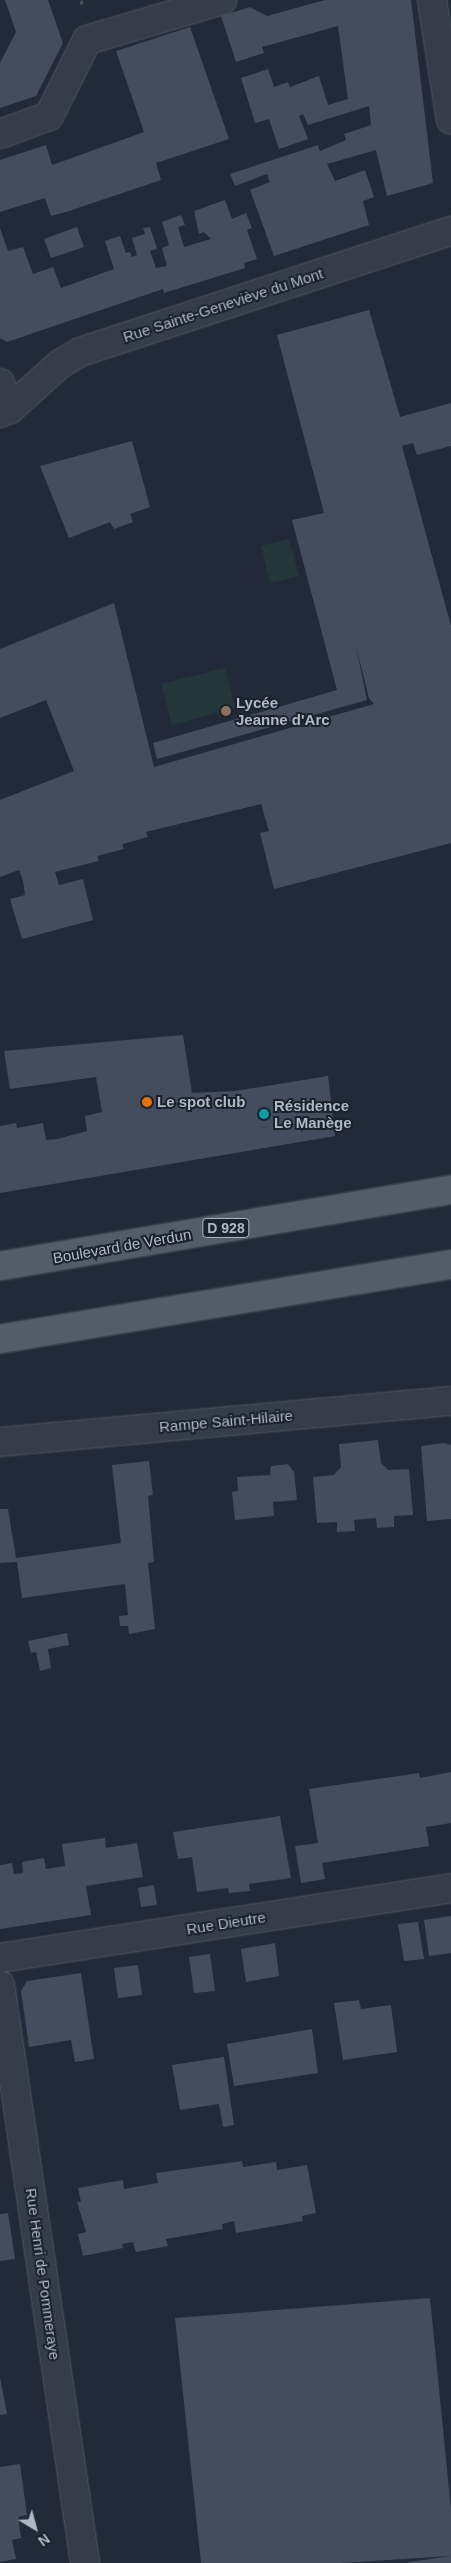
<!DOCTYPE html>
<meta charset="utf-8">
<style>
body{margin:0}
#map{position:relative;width:451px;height:2563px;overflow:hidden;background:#222a39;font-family:Helvetica,sans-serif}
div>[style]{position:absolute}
.green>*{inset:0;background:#24363a}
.building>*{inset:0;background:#434d5e}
.path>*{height:3px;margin-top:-1.5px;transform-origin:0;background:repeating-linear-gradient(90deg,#425357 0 4px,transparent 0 8px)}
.roads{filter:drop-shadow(0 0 1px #515764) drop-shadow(0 0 1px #515764)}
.minor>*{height:28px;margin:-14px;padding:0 14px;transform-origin:14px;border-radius:14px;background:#363c49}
.major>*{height:28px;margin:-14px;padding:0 14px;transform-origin:14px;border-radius:14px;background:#545b69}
.dots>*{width:14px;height:14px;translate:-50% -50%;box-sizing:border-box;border:2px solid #1b222e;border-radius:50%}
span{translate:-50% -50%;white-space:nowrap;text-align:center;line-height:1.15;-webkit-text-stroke:4px #1b222e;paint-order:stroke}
.shield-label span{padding:1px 4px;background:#1b222e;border:1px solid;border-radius:4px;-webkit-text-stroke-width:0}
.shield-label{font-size:14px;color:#b1b7c5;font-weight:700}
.street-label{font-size:15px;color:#b1b7c5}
.poi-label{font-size:15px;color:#b1b7c5;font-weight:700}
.left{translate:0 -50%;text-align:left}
.north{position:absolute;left:10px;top:2503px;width:50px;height:50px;-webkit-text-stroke:4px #1b222e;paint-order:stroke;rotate:143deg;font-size:14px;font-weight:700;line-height:20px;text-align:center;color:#b1b7c5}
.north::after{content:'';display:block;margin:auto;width:18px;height:22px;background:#b1b7c5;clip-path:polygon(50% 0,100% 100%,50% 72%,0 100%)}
</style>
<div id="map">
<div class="green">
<i style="clip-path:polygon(289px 539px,299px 576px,270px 583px,261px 546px)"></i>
<i style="clip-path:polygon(225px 668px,235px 708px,172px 725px,161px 684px)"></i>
</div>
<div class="building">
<i style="clip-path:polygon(5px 0,48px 0,63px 43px,36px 96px,0 108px,0 63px,16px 32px)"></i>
<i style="clip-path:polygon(325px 0,411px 0,433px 183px,387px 196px,376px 150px,327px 164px,335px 181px,365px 170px,374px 197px,363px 201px,369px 225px,274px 256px,250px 190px,270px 182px,267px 174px,235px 186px,230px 174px,318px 145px,320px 151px,346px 140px,344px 134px,371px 125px,369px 106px,308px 125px,303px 114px,299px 116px,308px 139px,279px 149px,269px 119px,255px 123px,241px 78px,268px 69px,274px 87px,288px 82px,290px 87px,319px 76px,328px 105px,348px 99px,338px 26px,262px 47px,264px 53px,236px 62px,221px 16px,250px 7px,267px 16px)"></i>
<i style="clip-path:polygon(190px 27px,229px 139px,156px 163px,161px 180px,66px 212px,51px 216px,45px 198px,0 212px,0 160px,46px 145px,52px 165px,144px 132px,116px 51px)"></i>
<i style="clip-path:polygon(225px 200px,232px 219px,246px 213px,252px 228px,247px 230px,257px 259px,244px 263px,245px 268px,164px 293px,163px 289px,7px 342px,0 338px,0 228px,8px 251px,23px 247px,33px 274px,53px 267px,61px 288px,114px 269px,105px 241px,120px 236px,126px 253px,130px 252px,132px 257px,137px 255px,132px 238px,145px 234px,143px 228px,150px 227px,157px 249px,150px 251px,156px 268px,167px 266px,162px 248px,169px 245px,162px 222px,181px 215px,185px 225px,178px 227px,184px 247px,211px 239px,204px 232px,199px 234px,194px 211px)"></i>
<i style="clip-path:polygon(77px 227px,84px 247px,51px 258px,44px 239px)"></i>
<i style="clip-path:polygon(369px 310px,400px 417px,451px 403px,451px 446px,417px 455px,413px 443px,402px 446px,451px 626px,451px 843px,274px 889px,260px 833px,269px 831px,261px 804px,146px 832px,148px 837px,122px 844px,124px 849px,97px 856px,99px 861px,55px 872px,59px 885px,83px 879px,93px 920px,22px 939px,10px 899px,25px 895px,23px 881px,19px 870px,0 877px,0 800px,74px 771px,46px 700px,0 718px,0 649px,114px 603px,154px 767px,374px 704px,369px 698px,356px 646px,367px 700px,157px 759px,153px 743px,337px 690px,292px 520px,324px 513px,277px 335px)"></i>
<i style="clip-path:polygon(132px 441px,150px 507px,130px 514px,133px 522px,114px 529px,110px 522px,69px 538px,40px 466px)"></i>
<i style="clip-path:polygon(183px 1035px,192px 1093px,235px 1091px,328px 1076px,335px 1136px,0 1193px,0 1126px,16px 1123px,17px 1128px,43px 1123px,46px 1140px,57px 1139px,87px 1131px,85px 1116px,102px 1112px,96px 1077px,10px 1089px,4px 1051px)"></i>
<i style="clip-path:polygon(378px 1440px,381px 1463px,388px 1470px,409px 1469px,413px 1515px,394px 1516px,394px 1527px,377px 1528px,376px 1518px,354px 1520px,355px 1531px,337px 1532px,337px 1522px,317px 1523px,313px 1477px,334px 1475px,341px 1467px,339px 1444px)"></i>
<i style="clip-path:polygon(444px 1443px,451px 1445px,451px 1519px,427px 1521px,421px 1446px)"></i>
<i style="clip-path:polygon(149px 1461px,153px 1495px,148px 1496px,154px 1562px,148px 1563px,155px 1629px,129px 1634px,128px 1626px,120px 1626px,119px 1616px,128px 1615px,125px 1584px,22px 1598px,17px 1562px,0 1563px,0 1509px,8px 1509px,16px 1558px,121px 1543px,112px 1465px)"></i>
<i style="clip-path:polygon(288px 1464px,294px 1472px,297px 1500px,273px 1502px,274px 1516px,235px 1520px,232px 1492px,238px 1491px,237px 1477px,270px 1475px,271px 1466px)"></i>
<i style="clip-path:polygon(67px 1633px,69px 1645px,48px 1649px,51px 1668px,40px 1671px,36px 1652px,31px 1653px,28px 1641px)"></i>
<i style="clip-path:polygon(451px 1772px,451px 1823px,426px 1827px,429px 1846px,322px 1863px,325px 1879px,301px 1883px,295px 1846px,318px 1843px,309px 1789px,419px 1773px,420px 1778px)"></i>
<i style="clip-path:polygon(280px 1816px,291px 1878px,249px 1884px,250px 1891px,229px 1893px,228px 1888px,197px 1892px,192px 1857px,178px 1859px,173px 1832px)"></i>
<i style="clip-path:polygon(105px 1838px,106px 1848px,137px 1843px,143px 1877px,86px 1886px,91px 1915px,0 1929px,0 1865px,12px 1863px,14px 1874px,23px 1873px,22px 1862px,44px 1858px,46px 1869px,65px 1866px,62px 1844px)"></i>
<i style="clip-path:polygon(154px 1885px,157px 1905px,141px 1907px,138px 1888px)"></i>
<i style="clip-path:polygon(451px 1916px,451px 1953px,429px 1956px,424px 1920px)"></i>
<i style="clip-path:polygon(418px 1922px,424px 1959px,404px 1961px,398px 1924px)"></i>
<i style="clip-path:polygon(275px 1943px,279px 1976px,246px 1982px,241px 1949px)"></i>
<i style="clip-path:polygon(210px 1954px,215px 1991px,194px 1993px,189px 1957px)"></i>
<i style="clip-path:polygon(138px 1965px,142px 1995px,118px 1998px,114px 1968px)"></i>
<i style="clip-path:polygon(81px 1973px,94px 2059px,75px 2062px,71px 2040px,29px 2047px,21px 1991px,27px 1981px)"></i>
<i style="clip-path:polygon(359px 2000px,361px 2009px,391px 2005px,397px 2052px,343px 2060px,334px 2003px)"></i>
<i style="clip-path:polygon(312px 2029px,318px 2073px,234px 2086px,227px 2044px)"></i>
<i style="clip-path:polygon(224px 2057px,234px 2125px,223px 2127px,219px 2104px,180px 2110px,172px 2065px)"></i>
<i style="clip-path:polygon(242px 2161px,243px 2167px,276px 2162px,277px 2170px,307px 2165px,316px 2213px,302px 2216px,303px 2221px,236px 2233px,234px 2221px,222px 2224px,223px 2229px,166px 2239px,168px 2246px,136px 2252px,133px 2242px,122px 2244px,123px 2248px,83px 2256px,78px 2234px,86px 2232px,77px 2202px,81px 2202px,78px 2188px,123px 2180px,124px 2189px,158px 2183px,156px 2173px)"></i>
<i style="clip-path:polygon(8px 2213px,15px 2259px,0 2261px,0 2214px)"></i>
<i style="clip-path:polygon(430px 2298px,451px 2509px,451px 2556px,342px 2563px,201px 2563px,175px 2318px)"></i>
<i style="clip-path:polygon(0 2377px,7px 2414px,0 2415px)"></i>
<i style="clip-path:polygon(20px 2464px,27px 2515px,18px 2517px,21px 2538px,12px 2540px,16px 2559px,0 2562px,0 2467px)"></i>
<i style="clip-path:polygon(451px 2556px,451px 2563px,408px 2563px,408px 2562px)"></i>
</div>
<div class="path">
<i style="left:81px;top:0;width:7px;rotate:74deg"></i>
</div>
<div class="roads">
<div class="minor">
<i style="left:432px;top:0;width:121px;rotate:81deg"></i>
<i style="left:0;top:134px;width:52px;rotate:-20.2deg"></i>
<i style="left:49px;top:116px;width:85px;rotate:-63.4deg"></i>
<i style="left:87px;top:40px;width:141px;rotate:-16.5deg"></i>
<i style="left:0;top:383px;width:28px;rotate:69deg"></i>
<i style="left:0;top:413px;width:11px;rotate:-22deg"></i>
<i style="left:10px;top:409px;width:67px;rotate:-42deg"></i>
<i style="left:60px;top:364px;width:23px;rotate:-31deg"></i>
<i style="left:80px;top:352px;width:390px;rotate:-18.1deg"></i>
<i style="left:0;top:1442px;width:453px;rotate:-5.2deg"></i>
<i style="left:0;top:1958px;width:456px;rotate:-8.8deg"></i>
<i style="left:0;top:1985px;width:584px;rotate:81.63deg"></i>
</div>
<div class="major">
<i style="left:0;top:1266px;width:457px;rotate:-9.6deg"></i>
<i style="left:0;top:1339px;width:457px;rotate:-9.4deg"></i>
</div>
</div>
<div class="dots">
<i style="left:226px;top:711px;background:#8d6e63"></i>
<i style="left:147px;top:1102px;background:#e8710a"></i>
<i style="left:264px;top:1114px;background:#0f9aa8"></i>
</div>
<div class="shield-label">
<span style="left:226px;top:1228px">D 928</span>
</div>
<div class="street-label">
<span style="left:223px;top:305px;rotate:-18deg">Rue Sainte-Geneviève du Mont</span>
<span style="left:122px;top:1246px;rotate:-10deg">Boulevard de Verdun</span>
<span style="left:226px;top:1421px;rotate:-5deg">Rampe Saint-Hilaire</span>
<span style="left:226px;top:1923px;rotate:-9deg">Rue Dieutre</span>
<span style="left:43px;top:2274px;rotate:82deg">Rue Henri de Pommeraye</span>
</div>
<div class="poi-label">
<span class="left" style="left:236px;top:711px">Lycée<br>Jeanne d'Arc</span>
<span class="left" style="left:157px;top:1102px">Le spot club</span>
<span class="left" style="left:274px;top:1114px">Résidence<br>Le Manège</span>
</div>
<div class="north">N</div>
</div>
